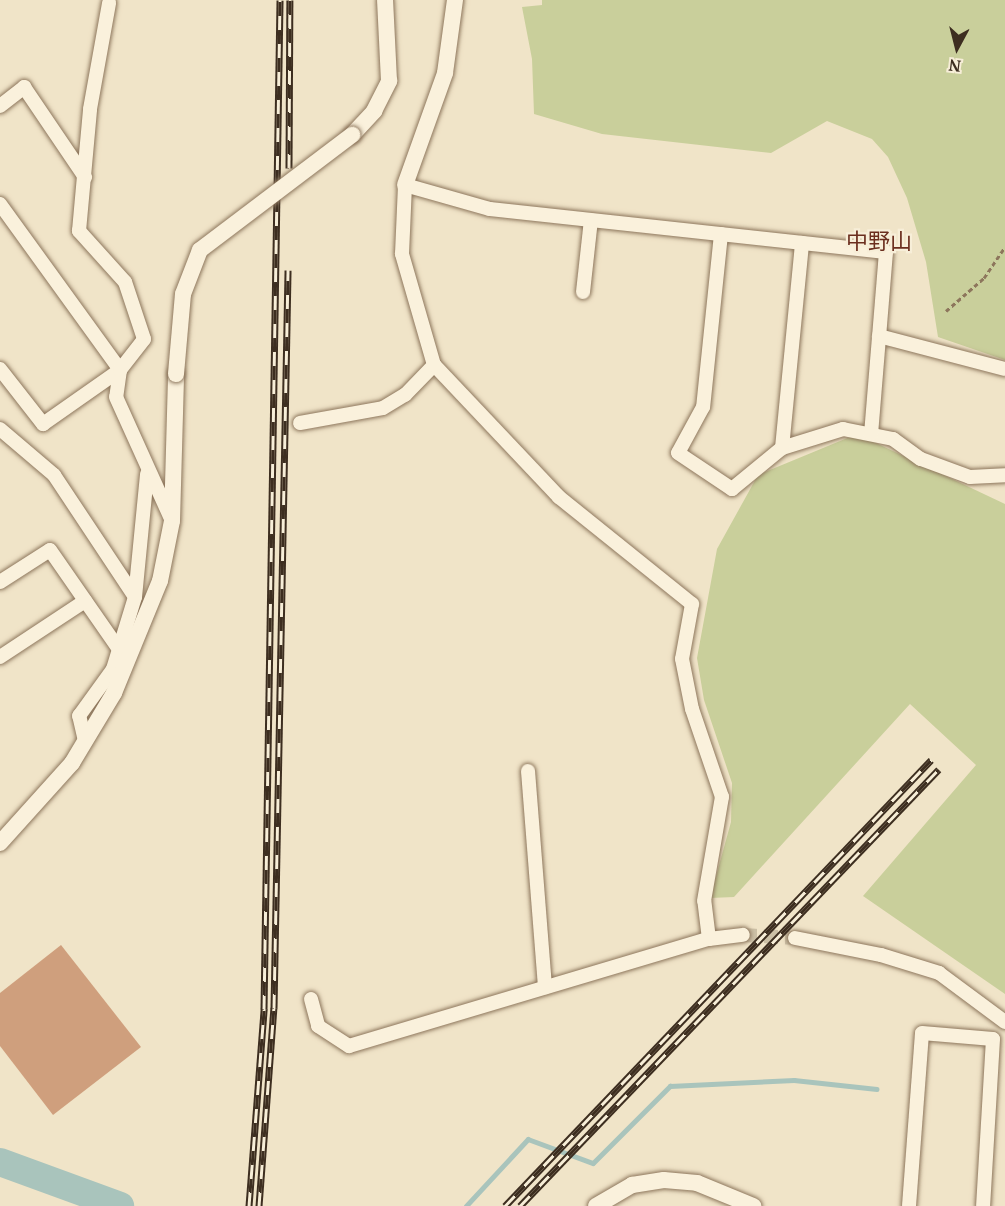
<!DOCTYPE html>
<meta charset="utf-8">
<style>
body{margin:0}
#map{position:relative;width:1005px;height:1206px;overflow:hidden;background:#f0e4c8;font-family:"PT Serif","Noto Sans JP",serif}
div>[style]{position:absolute}
.green>*{inset:0;background:#c9cf9b}
.stream>*{height:4.5px;margin:-2.25px;padding:0 2.25px;transform-origin:2.25px;border-radius:2.25px;background:#a9c4bc}
.river>*{height:28px;margin:-14px;padding:0 14px;transform-origin:14px;border-radius:14px;background:#a9c4bc}
.building>*{inset:0;background:#cf9f7d}
.minor-tunnel>*{height:14px;margin-top:-7px;transform-origin:0;background:repeating-linear-gradient(90deg,#ccc0a6 0 14px,transparent 0 21px)}
.path>*{height:3px;margin-top:-1.5px;transform-origin:0;background:repeating-linear-gradient(90deg,#8d765c 0 4.5px,transparent 0 7.5px)}
.roads{filter:drop-shadow(0 0 2px #8d765c) drop-shadow(0 0 2px #8d765c)}
.minor>*{height:14px;margin:-7px;padding:0 7px;transform-origin:7px;border-radius:7px;background:#faf1dc}
.tertiary>*{height:16px;margin:-8px;padding:0 8px;transform-origin:8px;border-radius:8px;background:#faf1dc}
.rail>*{height:7px;margin-top:-3.5px;transform-origin:0;background:repeating-linear-gradient(90deg,#f7eed8 0 14px,#3d2e20 0 28px);box-sizing:border-box;border-block:2px solid #3d2e20}
.bridges{filter:drop-shadow(0 0 2px #8d765c) drop-shadow(0 0 2px #8d765c)}
.tertiary-bridge>*{height:16px;margin:-8px;padding:0 8px;transform-origin:8px;border-radius:8px;background:#faf1dc}
span{translate:-50% -50%;white-space:nowrap;text-align:center;line-height:1.15;-webkit-text-stroke:4.5px #f7eed8;paint-order:stroke}
.quarter-label{font-size:22px;color:#6b2e1e}
.north{position:absolute;left:927px;top:18px;width:60px;height:60px;-webkit-text-stroke:4px #f7eed8;paint-order:stroke;rotate:187deg;font-size:16px;font-weight:700;line-height:24px;text-align:center;color:#3d2e20}
.north::after{content:'';display:block;margin:auto;width:21px;height:27px;background:#3d2e20;clip-path:polygon(50% 0,100% 100%,50% 72%,0 100%)}
</style>
<div id="map">
<div class="green">
<i style="clip-path:polygon(542px 0,1005px 0,1005px 360px,938px 337px,926px 262px,907px 198px,888px 157px,872px 139px,827px 121px,771px 153px,602px 134px,534px 114px,532px 59px,522px 7px,542px 5px)"></i>
<i style="clip-path:polygon(857px 434px,1005px 504px,1005px 994px,863px 896px,976px 765px,910px 704px,734px 897px,710px 898px,731px 822px,732px 783px,704px 700px,697px 658px,717px 549px,758px 475px)"></i>
</div>
<div class="stream">
<i style="left:466px;top:1206px;width:91px;rotate:-47.2deg"></i>
<i style="left:528px;top:1139px;width:69px;rotate:20.3deg"></i>
<i style="left:593px;top:1163px;width:109px;rotate:-45deg"></i>
<i style="left:670px;top:1086px;width:124px;rotate:-2.8deg"></i>
<i style="left:794px;top:1080px;width:83px;rotate:6.2deg"></i>
</div>
<div class="river">
<i style="left:0;top:1162px;width:128px;rotate:20.1deg"></i>
</div>
<div class="building">
<i style="clip-path:polygon(61px 945px,141px 1047px,53px 1115px,0 1046px,0 993px)"></i>
</div>
<div class="minor-tunnel">
<i style="left:743px;top:935px;width:52px;rotate:3.3deg"></i>
</div>
<div class="path">
<i style="left:946px;top:311px;width:50px;rotate:-41deg"></i>
<i style="left:984px;top:278px;width:37px;rotate:-56deg"></i>
</div>
<div class="roads">
<div class="minor">
<i style="left:0;top:106px;width:31px;rotate:-38deg"></i>
<i style="left:24px;top:87px;width:109px;rotate:55.9deg"></i>
<i style="left:0;top:204px;width:205px;rotate:54.1deg"></i>
<i style="left:120px;top:370px;width:27px;rotate:98deg"></i>
<i style="left:116px;top:397px;width:136px;rotate:65.7deg"></i>
<i style="left:721px;top:234px;width:174px;rotate:95.9deg"></i>
<i style="left:703px;top:407px;width:52px;rotate:118.5deg"></i>
<i style="left:678px;top:453px;width:65px;rotate:33.7deg"></i>
<i style="left:732px;top:489px;width:65px;rotate:-39.4deg"></i>
<i style="left:782px;top:448px;width:64px;rotate:-17.3deg"></i>
<i style="left:843px;top:429px;width:51px;rotate:11.3deg"></i>
<i style="left:893px;top:439px;width:34px;rotate:36deg"></i>
<i style="left:921px;top:459px;width:52px;rotate:20.2deg"></i>
<i style="left:970px;top:477px;width:35px;rotate:-3deg"></i>
<i style="left:583px;top:292px;width:72px;rotate:-83.7deg"></i>
<i style="left:879px;top:336px;width:130px;rotate:14.7deg"></i>
<i style="left:0;top:369px;width:70px;rotate:52deg"></i>
<i style="left:43px;top:424px;width:94px;rotate:-35deg"></i>
<i style="left:120px;top:370px;width:39px;rotate:-52deg"></i>
<i style="left:144px;top:339px;width:60px;rotate:-108.4deg"></i>
<i style="left:125px;top:282px;width:69px;rotate:-132deg"></i>
<i style="left:79px;top:231px;width:122px;rotate:-84.8deg"></i>
<i style="left:90px;top:109px;width:108px;rotate:-79.8deg"></i>
<i style="left:300px;top:423px;width:84px;rotate:-10.2deg"></i>
<i style="left:383px;top:408px;width:26px;rotate:-31deg"></i>
<i style="left:405px;top:395px;width:42px;rotate:-46deg"></i>
<i style="left:0;top:429px;width:71px;rotate:40.4deg"></i>
<i style="left:54px;top:475px;width:146px;rotate:56.4deg"></i>
<i style="left:782px;top:448px;width:206px;rotate:-84.4deg"></i>
<i style="left:0;top:582px;width:59px;rotate:-32.6deg"></i>
<i style="left:50px;top:550px;width:119px;rotate:55.2deg"></i>
<i style="left:0;top:657px;width:102px;rotate:-33.4deg"></i>
<i style="left:85px;top:741px;width:26px;rotate:-103deg"></i>
<i style="left:79px;top:716px;width:58px;rotate:-54.1deg"></i>
<i style="left:113px;top:669px;width:75px;rotate:-73deg"></i>
<i style="left:135px;top:597px;width:124px;rotate:-84.4deg"></i>
<i style="left:528px;top:771px;width:217px;rotate:85.5deg"></i>
<i style="left:795px;top:938px;width:88px;rotate:11.2deg"></i>
<i style="left:881px;top:955px;width:61px;rotate:17.2deg"></i>
<i style="left:939px;top:973px;width:82px;rotate:36.6deg"></i>
<i style="left:709px;top:939px;width:34px;rotate:-7deg"></i>
<i style="left:311px;top:999px;width:28px;rotate:75deg"></i>
<i style="left:318px;top:1026px;width:37px;rotate:33deg"></i>
<i style="left:349px;top:1046px;width:376px;rotate:-16.6deg"></i>
<i style="left:709px;top:939px;width:38px;rotate:-97deg"></i>
<i style="left:704px;top:901px;width:106px;rotate:-80.2deg"></i>
<i style="left:722px;top:797px;width:93px;rotate:-108.8deg"></i>
<i style="left:692px;top:709px;width:51px;rotate:-101.3deg"></i>
<i style="left:682px;top:659px;width:56px;rotate:-79.7deg"></i>
<i style="left:692px;top:604px;width:171px;rotate:-141.2deg"></i>
<i style="left:559px;top:497px;width:182px;rotate:-133.4deg"></i>
<i style="left:434px;top:365px;width:116px;rotate:-106.1deg"></i>
<i style="left:402px;top:254px;width:69px;rotate:-87.5deg"></i>
<i style="left:405px;top:185px;width:88px;rotate:15.8deg"></i>
<i style="left:490px;top:209px;width:398px;rotate:6.2deg"></i>
<i style="left:886px;top:252px;width:182px;rotate:94.7deg"></i>
<i style="left:909px;top:1206px;width:173px;rotate:-85.7deg"></i>
<i style="left:922px;top:1033px;width:71px;rotate:4.8deg"></i>
<i style="left:993px;top:1039px;width:167px;rotate:93.4deg"></i>
</div>
<div class="tertiary">
<i style="left:352px;top:135px;width:33px;rotate:-47deg"></i>
<i style="left:374px;top:111px;width:34px;rotate:-63deg"></i>
<i style="left:389px;top:81px;width:81px;rotate:-92.8deg"></i>
<i style="left:405px;top:185px;width:119px;rotate:-70.3deg"></i>
<i style="left:445px;top:73px;width:74px;rotate:-82.2deg"></i>
<i style="left:0;top:843px;width:108px;rotate:-48deg"></i>
<i style="left:72px;top:763px;width:82px;rotate:-59deg"></i>
<i style="left:114px;top:693px;width:121px;rotate:-67.7deg"></i>
<i style="left:160px;top:581px;width:61px;rotate:-78.7deg"></i>
<i style="left:172px;top:521px;width:147px;rotate:-88.4deg"></i>
<i style="left:596px;top:1206px;width:42px;rotate:-30.3deg"></i>
<i style="left:632px;top:1185px;width:32px;rotate:-9deg"></i>
<i style="left:664px;top:1180px;width:33px;rotate:5deg"></i>
<i style="left:697px;top:1183px;width:61px;rotate:22.3deg"></i>
</div>
</div>
<div class="rail">
<i style="left:289px;top:168px;width:168px;rotate:-89.7deg"></i>
<i style="left:249px;top:1206px;width:198px;rotate:-85.6deg"></i>
<i style="left:264px;top:1009px;width:1009px;rotate:-89.09deg"></i>
<i style="left:259px;top:1206px;width:199px;rotate:-85.7deg"></i>
<i style="left:274px;top:1008px;width:738px;rotate:-88.91deg"></i>
<i style="left:505px;top:1206px;width:617px;rotate:-46.31deg"></i>
<i style="left:520px;top:1206px;width:605px;rotate:-46.2deg"></i>
</div>
<div class="bridges">
<div class="tertiary-bridge">
<i style="left:176px;top:374px;width:80px;rotate:-85deg"></i>
<i style="left:183px;top:294px;width:47px;rotate:-68.9deg"></i>
<i style="left:200px;top:250px;width:191px;rotate:-37.1deg"></i>
</div>
</div>
<div class="quarter-label">
<span style="left:879px;top:241px">中野山</span>
</div>
<div class="north">N</div>
</div>
